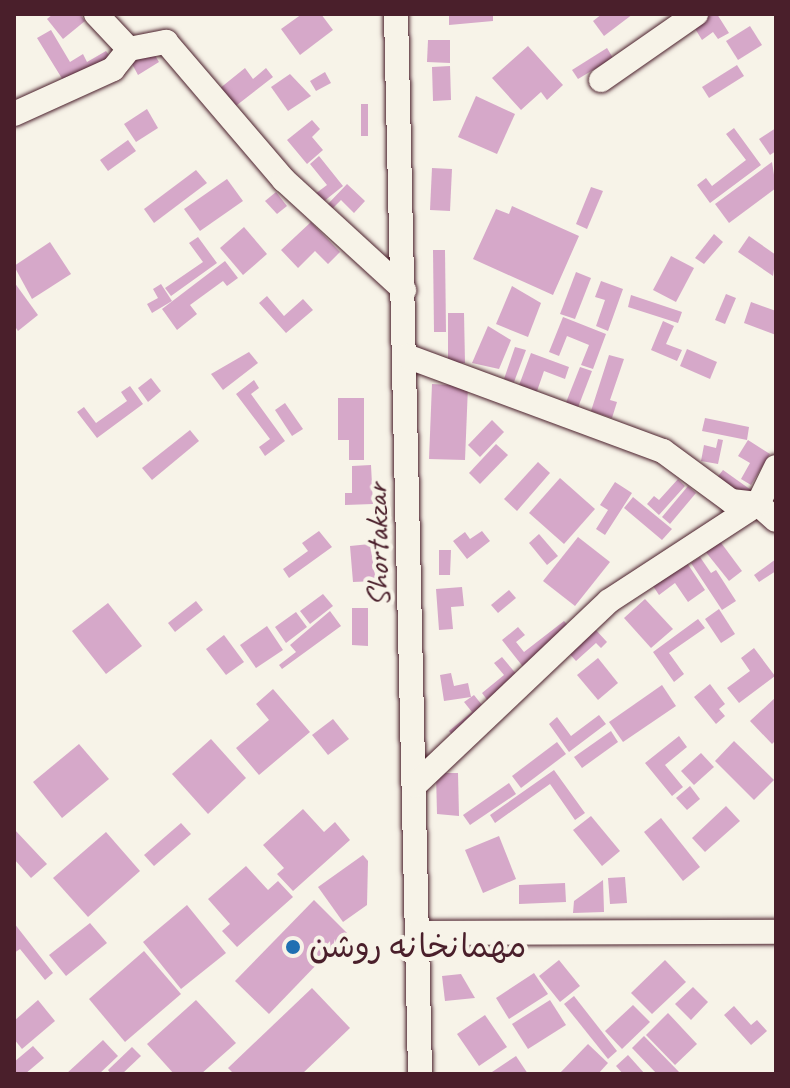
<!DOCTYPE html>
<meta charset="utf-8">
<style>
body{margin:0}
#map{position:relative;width:790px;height:1088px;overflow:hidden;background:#f7f3e8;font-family:Caveat,"Playpen Sans Arabic",sans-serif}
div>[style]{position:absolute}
.building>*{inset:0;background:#d6a8c9}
.roads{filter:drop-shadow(0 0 2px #4a1f2b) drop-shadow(0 0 2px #4a1f2b)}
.minor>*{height:24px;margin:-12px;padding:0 12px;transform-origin:12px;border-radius:12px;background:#f7f3e8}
.dots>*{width:22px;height:22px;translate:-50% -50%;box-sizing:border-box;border:4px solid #f7f3e8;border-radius:50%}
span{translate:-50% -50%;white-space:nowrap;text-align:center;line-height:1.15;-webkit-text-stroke:8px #f7f3e8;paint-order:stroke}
.street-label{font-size:32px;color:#4a1f2b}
.poi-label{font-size:32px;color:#4a1f2b}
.left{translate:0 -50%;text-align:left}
.frame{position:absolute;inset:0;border:16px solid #4a1f2b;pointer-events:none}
</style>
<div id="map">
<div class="building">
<i style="clip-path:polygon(53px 14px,80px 14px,85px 21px,63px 39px,47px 19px)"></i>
<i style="clip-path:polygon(302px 14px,321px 14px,333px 30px,300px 55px,281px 29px)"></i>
<i style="clip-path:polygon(449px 14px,493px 14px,493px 21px,449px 25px)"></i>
<i style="clip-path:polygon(602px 14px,633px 14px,604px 36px,593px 21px)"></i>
<i style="clip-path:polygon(703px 14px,717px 14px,729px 33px,718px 39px,713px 32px,702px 40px,691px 22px)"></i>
<i style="clip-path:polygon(750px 26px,762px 45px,738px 60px,726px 41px)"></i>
<i style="clip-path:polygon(51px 30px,70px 62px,83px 54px,87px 62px,106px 51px,111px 58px,66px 85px,37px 38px)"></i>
<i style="clip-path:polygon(428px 40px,450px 40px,450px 63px,427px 62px)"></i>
<i style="clip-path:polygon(528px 46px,563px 85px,547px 100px,541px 92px,521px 110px,492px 78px)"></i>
<i style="clip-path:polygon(607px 48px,613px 58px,578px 79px,572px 70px)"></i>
<i style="clip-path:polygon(151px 49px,159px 62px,138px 75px,131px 62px)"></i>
<i style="clip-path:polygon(737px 65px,744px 76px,709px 98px,702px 87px)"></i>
<i style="clip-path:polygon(450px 66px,451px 100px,433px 101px,432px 67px)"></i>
<i style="clip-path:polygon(245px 68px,253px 79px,266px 68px,273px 77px,228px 112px,214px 93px)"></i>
<i style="clip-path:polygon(325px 72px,331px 83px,316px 91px,310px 81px)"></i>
<i style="clip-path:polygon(290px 74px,311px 96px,288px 111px,271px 87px)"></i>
<i style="clip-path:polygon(476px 96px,515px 114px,497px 154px,458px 137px)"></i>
<i style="clip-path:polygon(361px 104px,368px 104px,368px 136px,361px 136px)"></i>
<i style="clip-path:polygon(147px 109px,158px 128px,136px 142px,124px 124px)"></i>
<i style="clip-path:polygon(312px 120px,320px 129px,312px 137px,323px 150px,307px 164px,287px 140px)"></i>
<i style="clip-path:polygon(734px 128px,761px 165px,710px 203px,697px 185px,706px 178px,712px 186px,746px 160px,726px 134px)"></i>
<i style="clip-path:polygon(776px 128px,776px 151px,770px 155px,759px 139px)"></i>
<i style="clip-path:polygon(128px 140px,136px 151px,108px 171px,100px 160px)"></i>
<i style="clip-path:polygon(319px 156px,343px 186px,318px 206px,311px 197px,327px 185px,310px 164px)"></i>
<i style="clip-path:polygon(772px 162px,776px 188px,729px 223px,715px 204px)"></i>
<i style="clip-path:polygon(432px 168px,452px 169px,450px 211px,430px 210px)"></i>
<i style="clip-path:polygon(196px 170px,207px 183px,154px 223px,144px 209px)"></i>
<i style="clip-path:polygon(227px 179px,243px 201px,200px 231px,184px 209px)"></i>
<i style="clip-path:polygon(347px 184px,365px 201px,354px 213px,341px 200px,330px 211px,326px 206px)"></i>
<i style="clip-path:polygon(591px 187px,603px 191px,587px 229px,576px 224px)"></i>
<i style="clip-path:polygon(276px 192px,287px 206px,277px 214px,265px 201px)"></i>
<i style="clip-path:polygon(512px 206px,579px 236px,553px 295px,473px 259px,496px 209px,509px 214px)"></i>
<i style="clip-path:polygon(311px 222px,340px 252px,328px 264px,315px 251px,298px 268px,281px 250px)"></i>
<i style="clip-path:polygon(244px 227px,267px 254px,243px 275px,220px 248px)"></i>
<i style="clip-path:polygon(714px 234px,723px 242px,704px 264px,695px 258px)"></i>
<i style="clip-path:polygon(749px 236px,776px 255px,773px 276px,738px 252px)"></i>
<i style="clip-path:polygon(198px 237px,217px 263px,171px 296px,165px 288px,203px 262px,189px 243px)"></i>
<i style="clip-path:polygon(50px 242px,71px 274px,32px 299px,14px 266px)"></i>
<i style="clip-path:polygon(433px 250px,445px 250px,446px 332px,434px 332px)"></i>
<i style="clip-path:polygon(671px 256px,694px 268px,676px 302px,653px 290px)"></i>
<i style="clip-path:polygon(225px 261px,238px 278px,227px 286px,223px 281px,190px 305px,197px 314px,177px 330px,162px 309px)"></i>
<i style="clip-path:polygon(576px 272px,591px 278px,575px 319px,560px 314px)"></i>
<i style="clip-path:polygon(601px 281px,623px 289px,608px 331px,596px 326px,605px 300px,595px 297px)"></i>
<i style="clip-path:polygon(14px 282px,38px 315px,18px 331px,14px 325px)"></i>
<i style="clip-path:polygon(161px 284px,172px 301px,152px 313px,147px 304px,158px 298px,153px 289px)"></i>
<i style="clip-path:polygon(512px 286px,541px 303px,528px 337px,496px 324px)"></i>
<i style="clip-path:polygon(726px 294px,736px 298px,725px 324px,715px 320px)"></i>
<i style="clip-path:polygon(631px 295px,682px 312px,678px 323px,628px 307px)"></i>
<i style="clip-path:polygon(267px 296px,284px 316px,303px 299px,313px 310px,286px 333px,259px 303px)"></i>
<i style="clip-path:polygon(751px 302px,776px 311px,776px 335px,744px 323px)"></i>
<i style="clip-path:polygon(448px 313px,464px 313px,465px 363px,448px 363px)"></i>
<i style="clip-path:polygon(563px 317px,606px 334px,593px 369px,581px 365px,589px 345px,567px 336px,559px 356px,549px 352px)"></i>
<i style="clip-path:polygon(663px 321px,674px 326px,666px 344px,682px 350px,677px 361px,651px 350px)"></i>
<i style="clip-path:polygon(488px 326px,511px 340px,499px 369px,472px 363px)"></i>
<i style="clip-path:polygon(515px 347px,526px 350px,514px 382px,504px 379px)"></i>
<i style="clip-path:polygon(687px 349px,717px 362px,710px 379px,680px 366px)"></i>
<i style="clip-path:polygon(249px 352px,258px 363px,223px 390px,211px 374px)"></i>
<i style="clip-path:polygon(531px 353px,569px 367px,565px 379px,544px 371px,536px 394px,518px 388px)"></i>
<i style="clip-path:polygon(609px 355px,624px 359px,610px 400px,617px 402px,612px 418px,591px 411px)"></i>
<i style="clip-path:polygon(580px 367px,592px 371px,577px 410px,565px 405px)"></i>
<i style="clip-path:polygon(151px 378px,161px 391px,148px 402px,138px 388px)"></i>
<i style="clip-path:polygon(254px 380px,259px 388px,251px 394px,285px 441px,265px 456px,259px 447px,270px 439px,236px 394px)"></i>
<i style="clip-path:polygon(432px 384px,468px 386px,465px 460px,429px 459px)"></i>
<i style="clip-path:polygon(130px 386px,143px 404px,97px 438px,77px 412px,84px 407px,96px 423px,127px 401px,121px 392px)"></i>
<i style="clip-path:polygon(338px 398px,364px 398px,364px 460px,349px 460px,349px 440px,338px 440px)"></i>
<i style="clip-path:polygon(285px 403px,303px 429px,292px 436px,275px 410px)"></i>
<i style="clip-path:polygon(705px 418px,749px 427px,747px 440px,702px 431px)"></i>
<i style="clip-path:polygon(492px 420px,504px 432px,480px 457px,468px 445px)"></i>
<i style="clip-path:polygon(190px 430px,199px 441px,152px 480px,142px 468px)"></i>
<i style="clip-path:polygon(718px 439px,723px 440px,718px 464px,701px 461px,704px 445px,716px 448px)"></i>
<i style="clip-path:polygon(748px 440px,770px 454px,751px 485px,741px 479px,750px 463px,738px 456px)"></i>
<i style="clip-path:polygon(496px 444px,508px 455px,480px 484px,469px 473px)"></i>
<i style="clip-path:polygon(538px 462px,550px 473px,517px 511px,504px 499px)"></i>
<i style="clip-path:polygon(371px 465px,373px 504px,345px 505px,345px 493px,352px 493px,352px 466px)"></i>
<i style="clip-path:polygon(723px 470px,751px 490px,744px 501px,715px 480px)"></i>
<i style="clip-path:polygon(560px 478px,595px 509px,564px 544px,529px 513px)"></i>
<i style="clip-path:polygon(678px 479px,685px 486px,659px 515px,647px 504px,654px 496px,659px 500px)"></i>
<i style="clip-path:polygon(615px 482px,632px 493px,605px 535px,596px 529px,608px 510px,600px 505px)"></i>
<i style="clip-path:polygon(688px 486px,696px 493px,670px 524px,662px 517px)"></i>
<i style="clip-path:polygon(633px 497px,672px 529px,662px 540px,624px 508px)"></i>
<i style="clip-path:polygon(319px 531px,332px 547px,289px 578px,283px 569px,308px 551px,302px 543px)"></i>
<i style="clip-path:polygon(482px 531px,490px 541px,467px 559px,453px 541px,465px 532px,470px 539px)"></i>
<i style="clip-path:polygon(539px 534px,558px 556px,547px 565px,529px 543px)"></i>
<i style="clip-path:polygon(578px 537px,610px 562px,575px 606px,543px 581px)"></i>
<i style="clip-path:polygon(719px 540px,742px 571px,729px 581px,705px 551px)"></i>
<i style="clip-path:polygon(370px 544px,376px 581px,353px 582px,350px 546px)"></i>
<i style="clip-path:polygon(439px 550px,451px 550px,450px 575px,439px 575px)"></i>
<i style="clip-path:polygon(700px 557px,711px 573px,716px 570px,736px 601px,722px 610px,691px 563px)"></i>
<i style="clip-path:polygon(776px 559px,776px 571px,759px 582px,754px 575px)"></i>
<i style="clip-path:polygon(687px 563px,705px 590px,688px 602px,675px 583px,659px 595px,653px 586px)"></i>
<i style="clip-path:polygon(462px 587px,464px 606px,451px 607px,453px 629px,439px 630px,436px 589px)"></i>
<i style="clip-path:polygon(509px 590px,516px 598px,498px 613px,491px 605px)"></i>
<i style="clip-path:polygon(323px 594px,333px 606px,310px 624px,300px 611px)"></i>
<i style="clip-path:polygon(645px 599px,673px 629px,651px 648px,624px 618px)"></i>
<i style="clip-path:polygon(196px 601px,203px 610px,175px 632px,168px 623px)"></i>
<i style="clip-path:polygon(108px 603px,142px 646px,106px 674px,72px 631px)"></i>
<i style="clip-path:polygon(352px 608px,368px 608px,368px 646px,352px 645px)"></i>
<i style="clip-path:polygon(719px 609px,735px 634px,721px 643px,705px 619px)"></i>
<i style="clip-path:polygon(330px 611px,341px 626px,282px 669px,279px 665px,296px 652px,290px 645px)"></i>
<i style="clip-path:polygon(296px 612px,307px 627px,286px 643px,275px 627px)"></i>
<i style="clip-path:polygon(698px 619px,705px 628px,669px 653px,684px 674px,674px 682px,653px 652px)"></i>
<i style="clip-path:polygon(564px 621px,572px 630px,524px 668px,502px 640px,518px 627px,525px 635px,516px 642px,524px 652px)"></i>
<i style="clip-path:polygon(267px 626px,283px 650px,256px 668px,240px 645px)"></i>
<i style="clip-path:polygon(594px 628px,607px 642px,601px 648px,596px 643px,576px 661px,568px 652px)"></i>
<i style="clip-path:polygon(224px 635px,244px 662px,226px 675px,206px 649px)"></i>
<i style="clip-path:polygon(754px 648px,775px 676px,739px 703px,727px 688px,750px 671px,741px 658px)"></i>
<i style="clip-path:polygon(502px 657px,518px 676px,488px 701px,482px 693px,504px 675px,494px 663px)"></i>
<i style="clip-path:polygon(598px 658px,618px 683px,598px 700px,577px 675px)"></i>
<i style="clip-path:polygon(451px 673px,454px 686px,468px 683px,471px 697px,444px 701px,440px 675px)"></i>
<i style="clip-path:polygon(710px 684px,725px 704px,719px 709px,725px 716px,716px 724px,694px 697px)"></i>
<i style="clip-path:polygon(662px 685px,676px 706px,623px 742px,609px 722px)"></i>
<i style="clip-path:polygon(273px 689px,310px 732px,259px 775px,236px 748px,269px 720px,256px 704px)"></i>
<i style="clip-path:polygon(474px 695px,490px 715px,457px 741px,449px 731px,472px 712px,464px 702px)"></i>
<i style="clip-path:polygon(776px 697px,776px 740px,772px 744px,750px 721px)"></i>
<i style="clip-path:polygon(599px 715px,606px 724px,569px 752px,549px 724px,557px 717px,571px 736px)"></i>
<i style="clip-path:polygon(333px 719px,349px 739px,328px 755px,312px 735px)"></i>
<i style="clip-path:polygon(611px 731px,618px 742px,582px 768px,574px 757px)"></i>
<i style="clip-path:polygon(679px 736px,687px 747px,665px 765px,683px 787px,672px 796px,645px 763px)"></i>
<i style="clip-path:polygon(211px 739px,246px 778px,208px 814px,172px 774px)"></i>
<i style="clip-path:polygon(734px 741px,774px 780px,754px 800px,715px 761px)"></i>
<i style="clip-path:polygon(557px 742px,566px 754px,521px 788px,512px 776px)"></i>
<i style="clip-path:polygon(79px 744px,109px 779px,62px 818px,33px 782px)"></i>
<i style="clip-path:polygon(701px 753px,714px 767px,694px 785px,681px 771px)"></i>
<i style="clip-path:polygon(554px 770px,585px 813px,575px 820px,550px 784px,495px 823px,490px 815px)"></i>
<i style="clip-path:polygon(436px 773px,458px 773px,459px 816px,437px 814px)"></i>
<i style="clip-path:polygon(509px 783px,516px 794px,470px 825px,463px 815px)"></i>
<i style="clip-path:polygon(690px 786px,700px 799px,687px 810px,676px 798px)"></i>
<i style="clip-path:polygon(726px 806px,740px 821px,705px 852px,692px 838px)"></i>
<i style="clip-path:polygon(303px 809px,324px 832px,335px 822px,350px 840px,293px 891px,277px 874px,284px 868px,263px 845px)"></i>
<i style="clip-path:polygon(591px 816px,620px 851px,602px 866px,573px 830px)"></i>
<i style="clip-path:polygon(661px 818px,700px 867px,683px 881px,644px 832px)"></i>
<i style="clip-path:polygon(181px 823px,191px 834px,154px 866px,144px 855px)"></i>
<i style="clip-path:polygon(14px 829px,47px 864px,31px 878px,14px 859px)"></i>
<i style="clip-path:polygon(106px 832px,140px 871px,88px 917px,53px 878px)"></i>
<i style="clip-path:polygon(499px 836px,516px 879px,483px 893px,465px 850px)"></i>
<i style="clip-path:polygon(363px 855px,368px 861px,367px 905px,343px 922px,318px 887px)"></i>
<i style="clip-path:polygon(246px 866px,268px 890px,278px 881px,293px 897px,237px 947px,222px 931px,230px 924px,208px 899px)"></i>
<i style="clip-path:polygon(625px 877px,627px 903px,610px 904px,608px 878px)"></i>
<i style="clip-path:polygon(603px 880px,604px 912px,573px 913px,574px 901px)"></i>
<i style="clip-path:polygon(565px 883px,566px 902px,519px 904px,519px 885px)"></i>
<i style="clip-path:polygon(314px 900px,347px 933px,269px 1014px,235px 981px)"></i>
<i style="clip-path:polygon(187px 905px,226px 953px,181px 989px,143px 942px)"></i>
<i style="clip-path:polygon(14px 923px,53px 973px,45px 980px,20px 949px,14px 953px)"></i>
<i style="clip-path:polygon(90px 923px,107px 943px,66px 976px,49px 955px)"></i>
<i style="clip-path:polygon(144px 951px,181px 994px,125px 1042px,89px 999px)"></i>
<i style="clip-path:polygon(559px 960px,580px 986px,560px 1002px,539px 976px)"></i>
<i style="clip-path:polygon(665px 960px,686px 982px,652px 1014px,631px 993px)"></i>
<i style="clip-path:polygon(534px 973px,548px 994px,509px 1019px,496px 998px)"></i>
<i style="clip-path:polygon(461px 974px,475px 998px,445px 1001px,442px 976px)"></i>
<i style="clip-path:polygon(693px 987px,708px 1002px,691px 1020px,675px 1004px)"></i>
<i style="clip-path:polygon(312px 988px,350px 1028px,302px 1074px,234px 1074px,228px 1068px)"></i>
<i style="clip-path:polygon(574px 996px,617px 1051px,608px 1059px,564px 1004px)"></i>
<i style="clip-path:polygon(38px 1000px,55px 1021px,22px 1049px,14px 1039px,14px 1021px)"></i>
<i style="clip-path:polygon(196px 1000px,236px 1043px,201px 1074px,174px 1074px,147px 1044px)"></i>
<i style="clip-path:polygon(550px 1000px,566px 1025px,528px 1049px,512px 1024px)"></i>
<i style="clip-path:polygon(633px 1005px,650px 1022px,622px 1049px,605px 1031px)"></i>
<i style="clip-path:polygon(734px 1006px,751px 1025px,757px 1020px,767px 1031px,751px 1045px,724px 1015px)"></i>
<i style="clip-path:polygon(668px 1013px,697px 1044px,675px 1065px,646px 1035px)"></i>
<i style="clip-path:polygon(485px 1015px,507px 1047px,479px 1066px,457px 1034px)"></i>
<i style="clip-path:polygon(644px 1036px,681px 1074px,657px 1074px,632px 1048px)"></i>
<i style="clip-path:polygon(103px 1040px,118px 1056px,99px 1074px,66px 1074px)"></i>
<i style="clip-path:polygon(588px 1044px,608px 1063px,598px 1074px,559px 1074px)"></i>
<i style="clip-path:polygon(33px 1046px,44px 1058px,25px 1074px,14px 1074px,14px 1062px)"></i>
<i style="clip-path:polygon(132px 1047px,141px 1056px,122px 1074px,111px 1074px,108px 1070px)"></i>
<i style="clip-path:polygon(628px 1055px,645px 1074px,623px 1074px,616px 1066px)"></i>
<i style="clip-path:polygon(516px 1056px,528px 1074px,489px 1074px)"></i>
</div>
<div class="roads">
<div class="minor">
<i style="left:96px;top:14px;width:48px;rotate:46.7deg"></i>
<i style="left:129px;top:49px;width:38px;rotate:-11deg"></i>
<i style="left:166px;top:42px;width:182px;rotate:49.5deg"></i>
<i style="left:284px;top:180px;width:163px;rotate:42.5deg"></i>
<i style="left:396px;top:14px;width:1060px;rotate:88.7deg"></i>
<i style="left:601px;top:80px;width:116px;rotate:-34.8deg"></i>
<i style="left:14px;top:114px;width:109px;rotate:-24.4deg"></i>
<i style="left:113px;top:69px;width:26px;rotate:-51deg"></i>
<i style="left:406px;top:356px;width:274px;rotate:20.3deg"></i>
<i style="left:663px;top:451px;width:84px;rotate:36.3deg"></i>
<i style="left:731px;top:501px;width:27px;rotate:6deg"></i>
<i style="left:758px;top:504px;width:24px;rotate:42deg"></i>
<i style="left:415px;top:785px;width:267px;rotate:-43.5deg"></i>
<i style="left:609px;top:601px;width:178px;rotate:-33.1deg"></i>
<i style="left:758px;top:504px;width:41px;rotate:-64.1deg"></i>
<i style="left:418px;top:933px;width:358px;rotate:-0.2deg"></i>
</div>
</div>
<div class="dots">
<i style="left:293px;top:947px;background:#1f6fb2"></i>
</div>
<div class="street-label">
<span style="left:378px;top:545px;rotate:-91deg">Shortakzar</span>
</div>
<div class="poi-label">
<span class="left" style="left:309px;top:947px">مهمانخانه روشن</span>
</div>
<div class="frame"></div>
</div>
